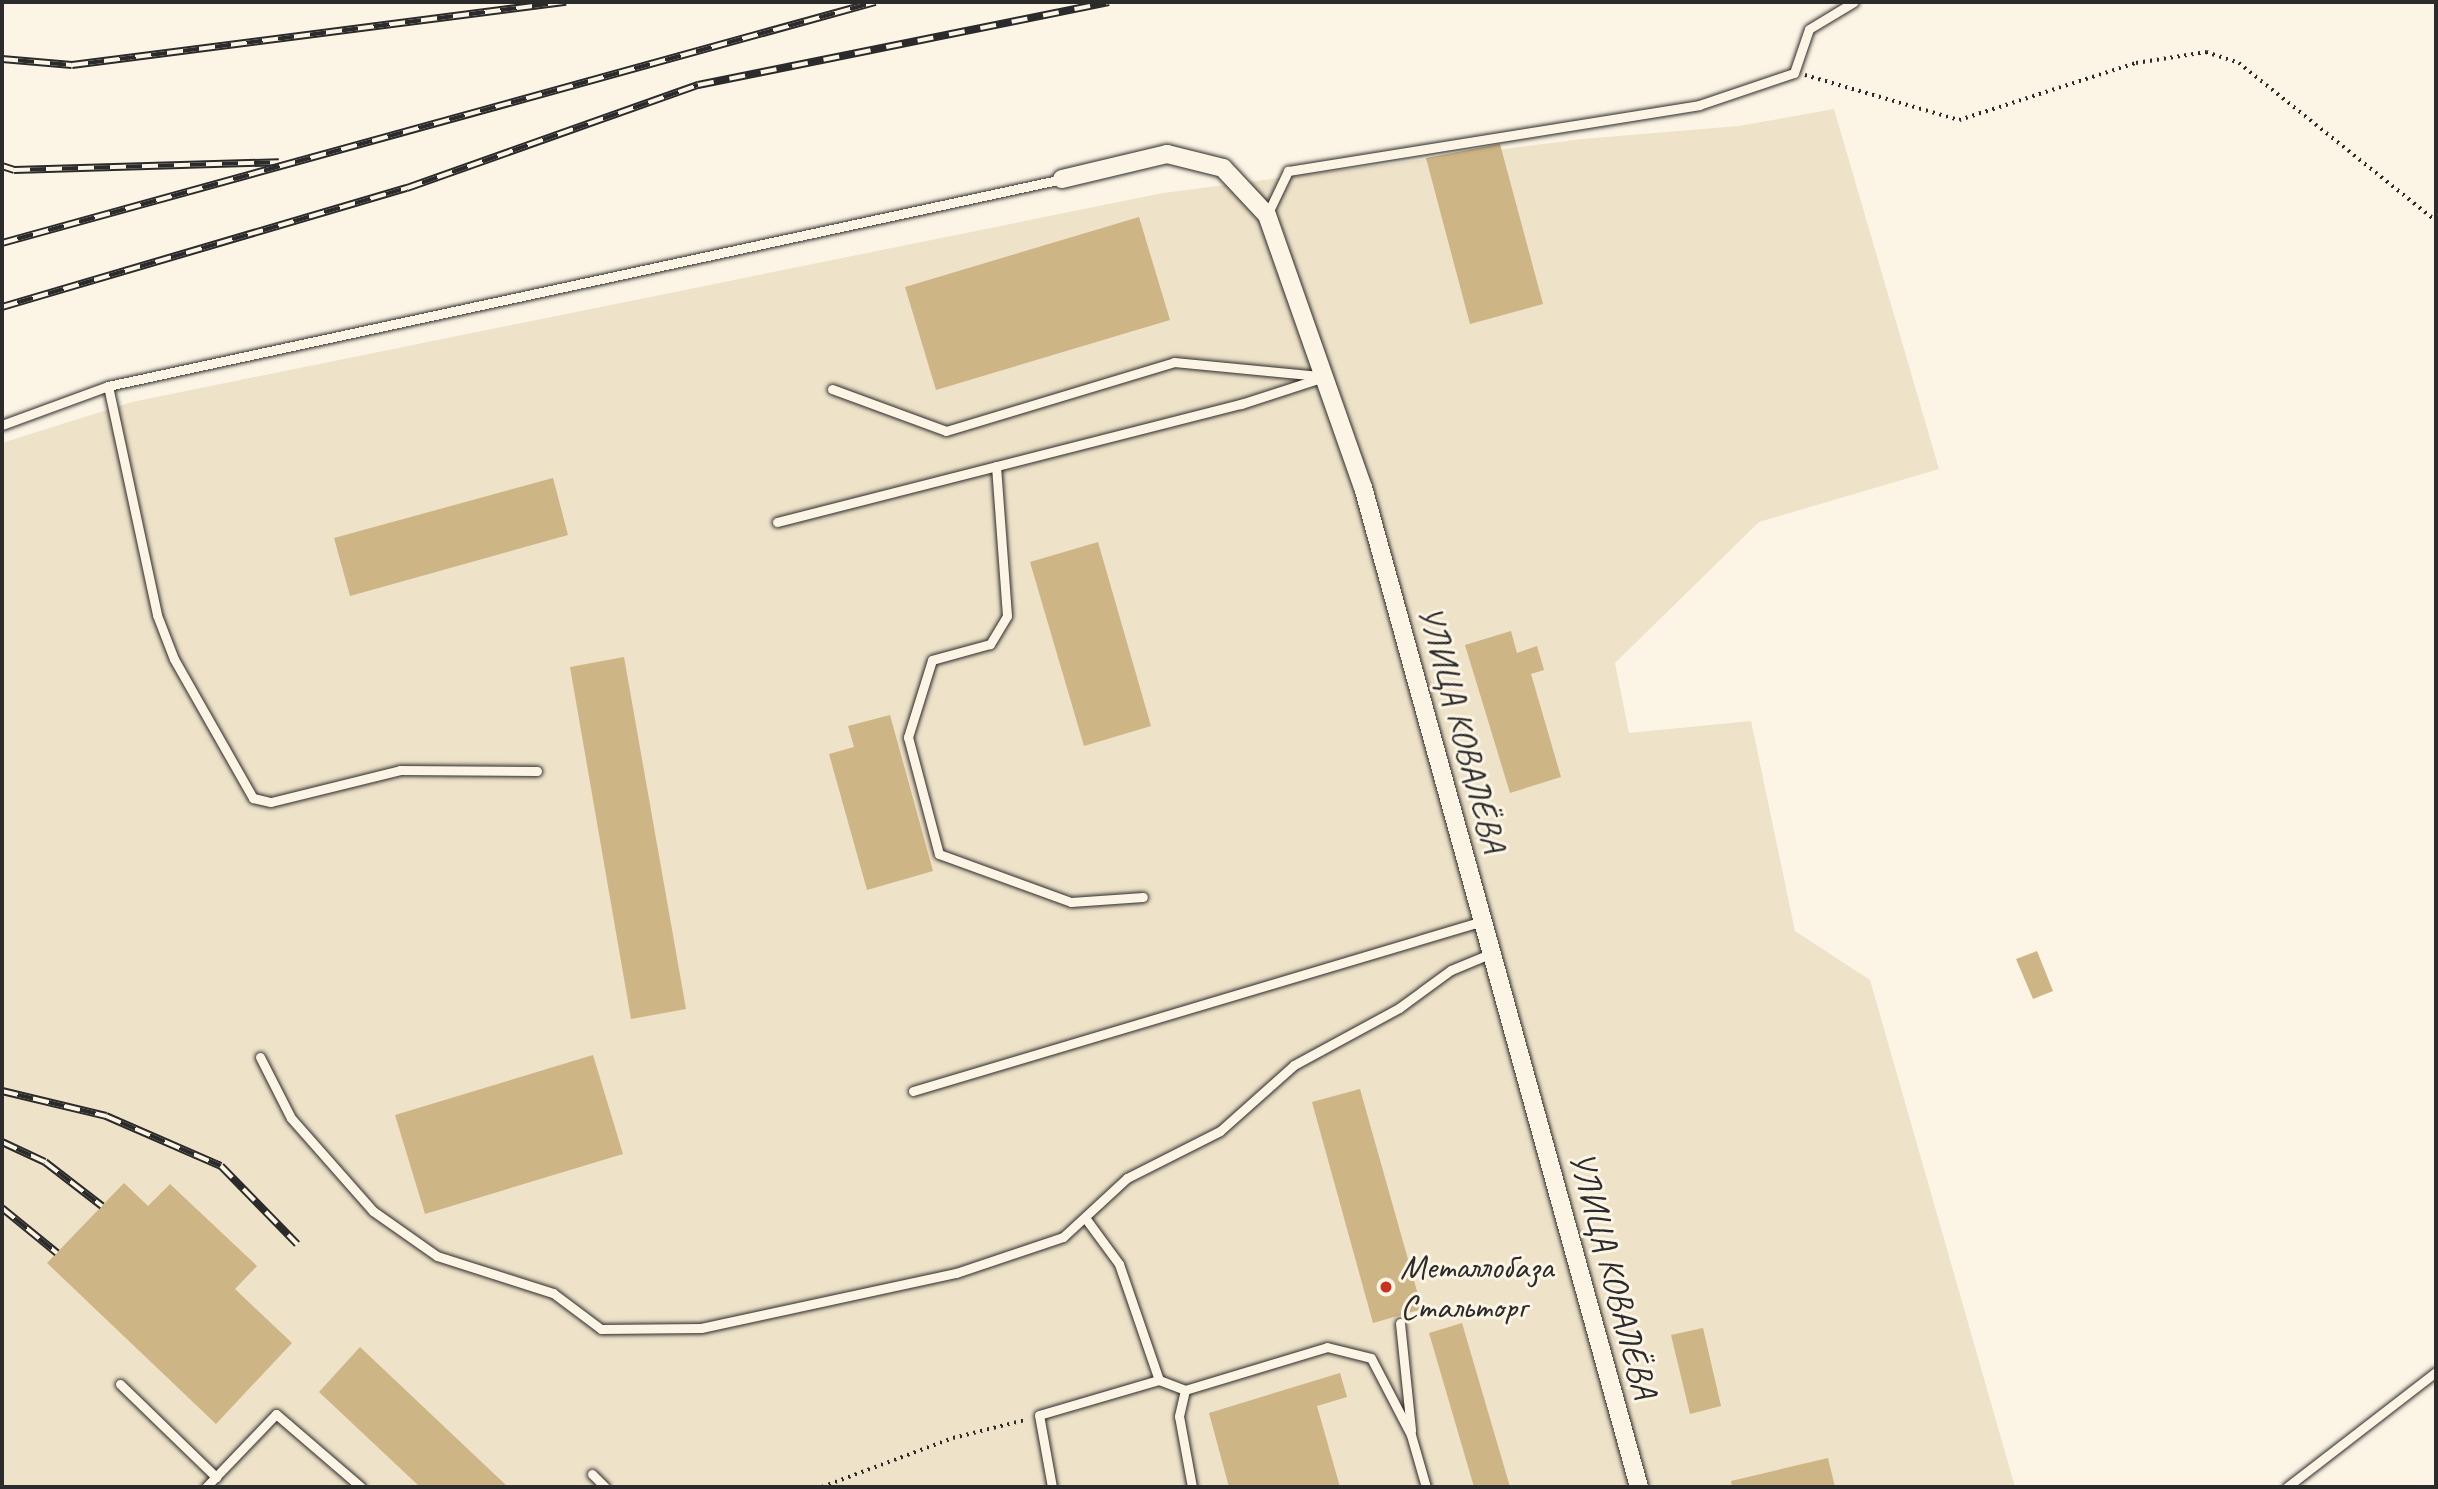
<!DOCTYPE html>
<meta charset="utf-8">
<style>
body{margin:0}
#map{position:relative;width:2438px;height:1489px;overflow:hidden;background:#fcf5e5;font-family:Caveat,sans-serif}
div>[style]{position:absolute}
.built>*{inset:0;background:#eee2c8}
.building>*{inset:0;background:#cdb585}
.path>*{height:3.5px;margin-top:-1.75px;transform-origin:0;background:repeating-linear-gradient(90deg,#2b2b2b 0 2px,transparent 0 7px)}
.roads{filter:drop-shadow(0 0 2px #2b2b2b) drop-shadow(0 0 2px #2b2b2b)}
.lane>*{height:9px;margin:-4.5px;padding:0 4.5px;transform-origin:4.5px;border-radius:4.5px;background:#fcf5e5}
.street>*{height:18px;margin:-9px;padding:0 9px;transform-origin:9px;border-radius:9px;background:#fcf5e5}
.rail>*{height:8px;margin-top:-4px;transform-origin:0;background:repeating-linear-gradient(90deg,#fcf5e5 0 16px,#2b2b2b 0 32px);box-sizing:border-box;border-block:2px solid #2b2b2b}
.dots>*{width:19px;height:19px;translate:-50% -50%;box-sizing:border-box;border:4px solid #fcf5e5;border-radius:50%}
span{translate:-50% -50%;white-space:nowrap;text-align:center;line-height:1.15;-webkit-text-stroke:6px #fcf5e5;paint-order:stroke}
.street-label{font-size:35px;color:#2b2b2b}
.poi-label{font-size:35px;color:#2b2b2b}
.left{translate:0 -50%;text-align:left}
.frame{position:absolute;inset:0;border:4px solid #2b2b2b;pointer-events:none}
</style>
<div id="map">
<div class="built">
<i style="clip-path:polygon(1834px 109px,1939px 469px,1759px 522px,1615px 663px,1629px 733px,1751px 721px,1795px 931px,1870px 980px,2015px 1487px,2px 1487px,2px 443px,132px 402px,1163px 193px,1582px 139px,1739px 126px)"></i>
</div>
<div class="building">
<i style="clip-path:polygon(1500px 144px,1543px 304px,1470px 324px,1426px 158px)"></i>
<i style="clip-path:polygon(1139px 217px,1170px 320px,936px 390px,905px 287px)"></i>
<i style="clip-path:polygon(553px 478px,568px 535px,350px 596px,334px 538px)"></i>
<i style="clip-path:polygon(1098px 542px,1151px 726px,1084px 746px,1030px 562px)"></i>
<i style="clip-path:polygon(1511px 631px,1517px 653px,1537px 646px,1544px 670px,1531px 674px,1561px 777px,1510px 793px,1465px 645px)"></i>
<i style="clip-path:polygon(624px 657px,686px 1009px,631px 1019px,570px 667px)"></i>
<i style="clip-path:polygon(890px 715px,933px 871px,867px 890px,829px 754px,854px 747px,848px 726px)"></i>
<i style="clip-path:polygon(2037px 951px,2053px 991px,2033px 999px,2016px 959px)"></i>
<i style="clip-path:polygon(593px 1055px,623px 1154px,425px 1214px,395px 1115px)"></i>
<i style="clip-path:polygon(1360px 1089px,1422px 1309px,1373px 1323px,1312px 1102px)"></i>
<i style="clip-path:polygon(124px 1183px,148px 1206px,170px 1184px,257px 1266px,235px 1289px,292px 1343px,216px 1424px,47px 1263px)"></i>
<i style="clip-path:polygon(1462px 1323px,1510px 1487px,1474px 1487px,1429px 1333px)"></i>
<i style="clip-path:polygon(1703px 1328px,1721px 1406px,1690px 1414px,1671px 1335px)"></i>
<i style="clip-path:polygon(360px 1347px,508px 1487px,420px 1487px,319px 1392px)"></i>
<i style="clip-path:polygon(1340px 1373px,1347px 1397px,1317px 1406px,1340px 1487px,1229px 1487px,1209px 1413px)"></i>
<i style="clip-path:polygon(1828px 1458px,1835px 1487px,1732px 1487px,1731px 1481px)"></i>
</div>
<div class="path">
<i style="left:1805px;top:75px;width:160px;rotate:16.3deg"></i>
<i style="left:1959px;top:120px;width:186px;rotate:-17.9deg"></i>
<i style="left:2136px;top:63px;width:71px;rotate:-8.9deg"></i>
<i style="left:2206px;top:52px;width:35px;rotate:18deg"></i>
<i style="left:2239px;top:63px;width:253px;rotate:38.7deg"></i>
<i style="left:822px;top:1487px;width:140px;rotate:-20.5deg"></i>
<i style="left:953px;top:1438px;width:74px;rotate:-14deg"></i>
</div>
<div class="roads">
<div class="lane">
<i style="left:1267px;top:215px;width:49px;rotate:-64.5deg"></i>
<i style="left:1288px;top:171px;width:416px;rotate:-9.1deg"></i>
<i style="left:1699px;top:105px;width:100px;rotate:-18.6deg"></i>
<i style="left:1794px;top:73px;width:46px;rotate:-71.2deg"></i>
<i style="left:1809px;top:29px;width:52px;rotate:-31deg"></i>
<i style="left:108px;top:386px;width:234px;rotate:77.9deg"></i>
<i style="left:157px;top:615px;width:47px;rotate:68.9deg"></i>
<i style="left:174px;top:659px;width:160px;rotate:60.4deg"></i>
<i style="left:253px;top:798px;width:18px;rotate:13deg"></i>
<i style="left:271px;top:802px;width:133px;rotate:-13.9deg"></i>
<i style="left:400px;top:770px;width:137px;rotate:0.4deg"></i>
<i style="left:832px;top:389px;width:121px;rotate:20.2deg"></i>
<i style="left:946px;top:431px;width:238px;rotate:-16.8deg"></i>
<i style="left:1174px;top:362px;width:146px;rotate:5.5deg"></i>
<i style="left:2px;top:425px;width:113px;rotate:-20.2deg"></i>
<i style="left:108px;top:386px;width:976px;rotate:-12.24deg"></i>
<i style="left:996px;top:466px;width:150px;rotate:85.8deg"></i>
<i style="left:1007px;top:616px;width:33px;rotate:121deg"></i>
<i style="left:990px;top:644px;width:60px;rotate:164.6deg"></i>
<i style="left:932px;top:660px;width:81px;rotate:107.3deg"></i>
<i style="left:908px;top:737px;width:121px;rotate:75.2deg"></i>
<i style="left:939px;top:854px;width:140px;rotate:20deg"></i>
<i style="left:1071px;top:902px;width:72px;rotate:-4deg"></i>
<i style="left:777px;top:522px;width:479px;rotate:-14.3deg"></i>
<i style="left:1241px;top:404px;width:87px;rotate:-18deg"></i>
<i style="left:260px;top:1057px;width:68px;rotate:63.1deg"></i>
<i style="left:291px;top:1118px;width:124px;rotate:48.6deg"></i>
<i style="left:373px;top:1211px;width:78px;rotate:35.1deg"></i>
<i style="left:437px;top:1256px;width:122px;rotate:17.7deg"></i>
<i style="left:553px;top:1293px;width:60px;rotate:36.9deg"></i>
<i style="left:601px;top:1329px;width:100px;rotate:-0.6deg"></i>
<i style="left:701px;top:1328px;width:261px;rotate:-12.2deg"></i>
<i style="left:956px;top:1273px;width:113px;rotate:-18.6deg"></i>
<i style="left:1063px;top:1237px;width:87px;rotate:-42.7deg"></i>
<i style="left:1127px;top:1178px;width:104px;rotate:-26.8deg"></i>
<i style="left:1220px;top:1131px;width:99px;rotate:-41.7deg"></i>
<i style="left:1294px;top:1065px;width:119px;rotate:-28.5deg"></i>
<i style="left:1399px;top:1008px;width:64px;rotate:-36.2deg"></i>
<i style="left:1451px;top:970px;width:44px;rotate:-22.5deg"></i>
<i style="left:913px;top:1091px;width:595px;rotate:-16.61deg"></i>
<i style="left:1086px;top:1219px;width:56px;rotate:53.7deg"></i>
<i style="left:1119px;top:1264px;width:123px;rotate:71deg"></i>
<i style="left:1159px;top:1380px;width:28px;rotate:21deg"></i>
<i style="left:1185px;top:1390px;width:148px;rotate:-16.8deg"></i>
<i style="left:1327px;top:1347px;width:45px;rotate:14deg"></i>
<i style="left:1371px;top:1358px;width:87px;rotate:62.5deg"></i>
<i style="left:1411px;top:1435px;width:54px;rotate:73.9deg"></i>
<i style="left:1400px;top:1323px;width:108px;rotate:84.1deg"></i>
<i style="left:120px;top:1384px;width:134px;rotate:44.1deg"></i>
<i style="left:1185px;top:1390px;width:27px;rotate:103deg"></i>
<i style="left:1179px;top:1416px;width:72px;rotate:79.6deg"></i>
<i style="left:592px;top:1474px;width:18px;rotate:45deg"></i>
<i style="left:206px;top:1487px;width:101px;rotate:-46.2deg"></i>
<i style="left:276px;top:1414px;width:112px;rotate:40.7deg"></i>
<i style="left:1052px;top:1487px;width:73px;rotate:-100.2deg"></i>
<i style="left:1039px;top:1415px;width:125px;rotate:-16.3deg"></i>
<i style="left:2287px;top:1487px;width:188px;rotate:-37.7deg"></i>
</div>
<div class="street">
<i style="left:1062px;top:179px;width:108px;rotate:-13.4deg"></i>
<i style="left:1167px;top:154px;width:58px;rotate:14deg"></i>
<i style="left:1223px;top:168px;width:64px;rotate:46.9deg"></i>
<i style="left:1267px;top:215px;width:288px;rotate:70.6deg"></i>
<i style="left:1363px;top:487px;width:1037px;rotate:74.57deg"></i>
</div>
</div>
<div class="rail">
<i style="left:2px;top:59px;width:70px;rotate:4.9deg"></i>
<i style="left:72px;top:65px;width:498px;rotate:-7.3deg"></i>
<i style="left:2px;top:166px;width:13px;rotate:18deg"></i>
<i style="left:14px;top:170px;width:265px;rotate:-1.7deg"></i>
<i style="left:2px;top:243px;width:906px;rotate:-15.43deg"></i>
<i style="left:2px;top:307px;width:422px;rotate:-16.4deg"></i>
<i style="left:407px;top:188px;width:309px;rotate:-19.5deg"></i>
<i style="left:698px;top:85px;width:419px;rotate:-11.4deg"></i>
<i style="left:2px;top:1091px;width:107px;rotate:13.5deg"></i>
<i style="left:106px;top:1116px;width:125px;rotate:23.5deg"></i>
<i style="left:221px;top:1166px;width:109px;rotate:45.7deg"></i>
<i style="left:2px;top:1142px;width:47px;rotate:24.9deg"></i>
<i style="left:45px;top:1162px;width:72px;rotate:37.7deg"></i>
<i style="left:2px;top:1208px;width:71px;rotate:39.3deg"></i>
</div>
<div class="dots">
<i style="left:1386px;top:1287px;background:#c8321e"></i>
</div>
<div class="street-label">
<span style="left:1462px;top:729px;rotate:75deg">УЛИЦА КОВАЛЁВА</span>
<span style="left:1613px;top:1275px;rotate:75deg">УЛИЦА КОВАЛЁВА</span>
</div>
<div class="poi-label">
<span class="left" style="left:1400px;top:1287px">Металлобаза<br>Стальторг</span>
</div>
<div class="frame"></div>
</div>
